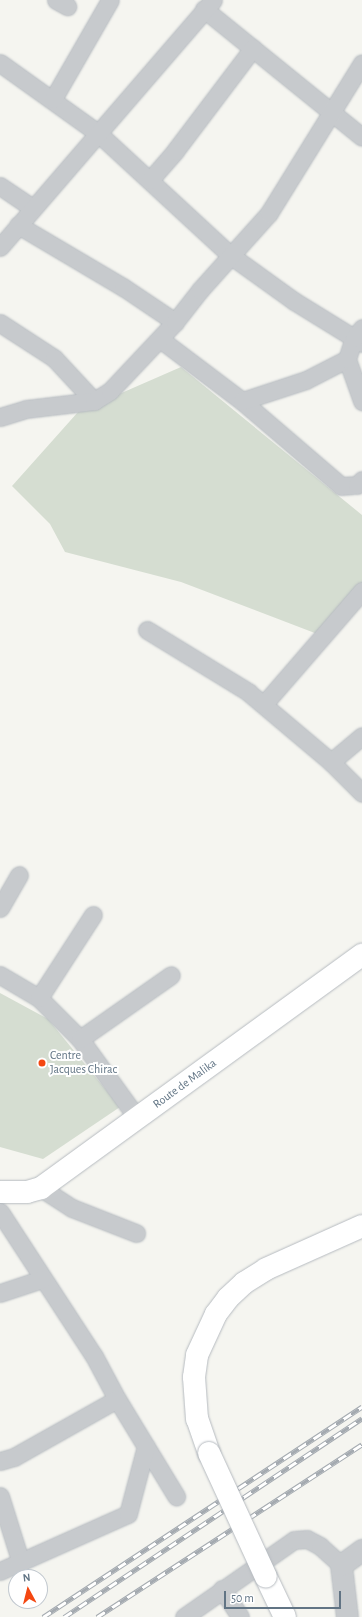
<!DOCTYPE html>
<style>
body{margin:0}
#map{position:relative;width:362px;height:1617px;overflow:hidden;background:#f5f5f0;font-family:"Alegreya Sans",sans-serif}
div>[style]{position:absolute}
.green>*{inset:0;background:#d5ddd1}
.roads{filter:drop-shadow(0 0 1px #b6bbc0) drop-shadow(0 0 1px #b6bbc0)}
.minor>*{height:17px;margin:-8.5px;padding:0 8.5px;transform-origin:8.5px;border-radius:8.5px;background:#c7cacd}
.tertiary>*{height:21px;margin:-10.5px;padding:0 10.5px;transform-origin:10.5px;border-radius:10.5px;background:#c7cacd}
.secondary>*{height:22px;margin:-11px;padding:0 11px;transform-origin:11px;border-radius:11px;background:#fff}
.rail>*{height:4.5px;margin-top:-2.25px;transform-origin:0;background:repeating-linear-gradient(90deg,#fff 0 9px,#a4aab0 0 18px);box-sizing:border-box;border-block:1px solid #a4aab0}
.bridges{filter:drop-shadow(0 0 1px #b6bbc0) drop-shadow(0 0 1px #b6bbc0)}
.secondary-bridge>*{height:22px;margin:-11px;padding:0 11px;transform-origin:11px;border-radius:11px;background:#fff}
.dots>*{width:11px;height:11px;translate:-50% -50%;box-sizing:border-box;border:2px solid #fff;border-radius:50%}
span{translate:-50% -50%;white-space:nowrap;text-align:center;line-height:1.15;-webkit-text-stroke:4px #fff;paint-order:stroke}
.poi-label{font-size:12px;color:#617484}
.left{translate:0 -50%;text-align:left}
.street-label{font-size:12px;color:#617484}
.north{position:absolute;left:8px;top:1569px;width:40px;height:40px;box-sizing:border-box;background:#fff;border:1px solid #c0c7ce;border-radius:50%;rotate:353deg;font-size:11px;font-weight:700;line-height:16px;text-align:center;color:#617484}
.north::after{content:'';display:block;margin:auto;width:14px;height:18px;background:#f44711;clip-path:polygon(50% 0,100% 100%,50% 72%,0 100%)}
.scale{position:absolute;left:224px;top:1591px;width:117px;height:18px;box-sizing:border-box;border:2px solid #617484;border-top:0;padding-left:5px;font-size:12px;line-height:14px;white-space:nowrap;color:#617484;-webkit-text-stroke:3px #fff;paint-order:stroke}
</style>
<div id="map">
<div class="green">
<i style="clip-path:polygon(181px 367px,362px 515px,362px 588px,320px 635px,181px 582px,65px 552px,50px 524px,12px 486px,78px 412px)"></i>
<i style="clip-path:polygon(0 993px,48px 1019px,120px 1107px,43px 1159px,0 1147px)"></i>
</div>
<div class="roads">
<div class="minor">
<i style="left:56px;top:0;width:13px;rotate:29deg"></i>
<i style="left:204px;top:9px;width:203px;rotate:39deg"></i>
<i style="left:0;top:63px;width:122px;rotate:35.6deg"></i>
<i style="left:99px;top:134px;width:178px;rotate:42.7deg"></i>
<i style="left:230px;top:255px;width:79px;rotate:35.7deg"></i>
<i style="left:294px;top:301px;width:80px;rotate:31.7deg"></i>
<i style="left:53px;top:99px;width:114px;rotate:-60.1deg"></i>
<i style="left:150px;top:180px;width:38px;rotate:-49deg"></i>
<i style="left:175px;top:151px;width:129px;rotate:-52.9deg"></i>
<i style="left:0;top:186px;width:40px;rotate:34deg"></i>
<i style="left:18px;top:225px;width:122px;rotate:30.6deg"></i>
<i style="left:123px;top:287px;width:63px;rotate:33.9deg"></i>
<i style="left:0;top:247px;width:326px;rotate:-49.2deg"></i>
<i style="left:0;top:323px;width:64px;rotate:32.9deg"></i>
<i style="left:54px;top:358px;width:59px;rotate:47.1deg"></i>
<i style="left:160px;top:339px;width:103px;rotate:37.1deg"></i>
<i style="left:242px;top:401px;width:130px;rotate:40.6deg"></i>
<i style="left:341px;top:486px;width:16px;rotate:-4deg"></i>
<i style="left:357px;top:485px;width:7px;rotate:-45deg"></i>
<i style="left:347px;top:359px;width:45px;rotate:70.3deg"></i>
<i style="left:242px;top:401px;width:67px;rotate:-18.2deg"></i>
<i style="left:306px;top:380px;width:46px;rotate:-27.1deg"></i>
<i style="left:347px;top:359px;width:22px;rotate:-72deg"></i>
<i style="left:354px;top:338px;width:13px;rotate:-51deg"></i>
<i style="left:0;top:417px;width:27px;rotate:-17deg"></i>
<i style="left:26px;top:409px;width:68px;rotate:-6.7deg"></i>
<i style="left:94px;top:401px;width:19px;rotate:-32deg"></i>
<i style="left:110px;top:391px;width:95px;rotate:-46.7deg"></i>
<i style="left:175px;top:322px;width:41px;rotate:-52deg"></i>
<i style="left:200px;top:290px;width:103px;rotate:-48.1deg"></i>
<i style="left:269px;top:213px;width:176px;rotate:-58.2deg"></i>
<i style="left:147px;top:630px;width:119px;rotate:31.5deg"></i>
<i style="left:248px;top:692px;width:109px;rotate:40.1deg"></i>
<i style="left:331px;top:762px;width:44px;rotate:45deg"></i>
<i style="left:264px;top:704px;width:150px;rotate:-49.1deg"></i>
<i style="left:331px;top:762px;width:40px;rotate:-40deg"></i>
<i style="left:0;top:908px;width:38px;rotate:-60deg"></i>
<i style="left:0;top:975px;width:45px;rotate:30.5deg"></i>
<i style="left:39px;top:998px;width:58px;rotate:45deg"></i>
<i style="left:80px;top:1039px;width:99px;rotate:54.1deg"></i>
<i style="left:39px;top:998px;width:99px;rotate:-57deg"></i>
<i style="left:80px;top:1039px;width:111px;rotate:-35.1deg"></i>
<i style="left:41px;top:1188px;width:37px;rotate:33deg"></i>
<i style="left:72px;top:1208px;width:69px;rotate:21.3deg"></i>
<i style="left:0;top:1212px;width:172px;rotate:56.9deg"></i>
<i style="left:94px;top:1356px;width:49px;rotate:61.9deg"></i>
<i style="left:117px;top:1399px;width:114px;rotate:58.7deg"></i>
<i style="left:0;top:1293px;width:44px;rotate:-18.4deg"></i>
<i style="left:0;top:1461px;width:15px;rotate:-16deg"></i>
<i style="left:14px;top:1457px;width:118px;rotate:-29.4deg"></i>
<i style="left:0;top:1496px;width:70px;rotate:72.6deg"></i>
<i style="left:0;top:1571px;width:140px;rotate:-24deg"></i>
<i style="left:128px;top:1514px;width:70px;rotate:-75.2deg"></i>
<i style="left:222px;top:1589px;width:33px;rotate:57deg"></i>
<i style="left:184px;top:1617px;width:134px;rotate:-35deg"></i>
<i style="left:294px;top:1540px;width:13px;rotate:-4deg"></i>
<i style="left:307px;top:1539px;width:15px;rotate:28deg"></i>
<i style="left:320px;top:1546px;width:28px;rotate:42deg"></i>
</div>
<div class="tertiary">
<i style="left:347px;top:1617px;width:52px;rotate:-96.6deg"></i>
<i style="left:341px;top:1565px;width:26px;rotate:-36deg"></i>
</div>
<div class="secondary">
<i style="left:0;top:1192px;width:27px"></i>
<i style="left:27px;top:1192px;width:15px;rotate:-16deg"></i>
<i style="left:41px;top:1188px;width:397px;rotate:-36deg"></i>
<i style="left:209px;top:1453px;width:36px;rotate:-109deg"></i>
<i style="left:197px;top:1419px;width:42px;rotate:-94.1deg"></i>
<i style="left:194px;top:1377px;width:22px;rotate:-82deg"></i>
<i style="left:197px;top:1355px;width:45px;rotate:-65.1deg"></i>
<i style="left:216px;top:1314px;width:20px;rotate:-53deg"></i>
<i style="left:228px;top:1298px;width:22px;rotate:-43deg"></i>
<i style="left:244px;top:1283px;width:26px;rotate:-32deg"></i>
<i style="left:266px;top:1269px;width:105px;rotate:-24.1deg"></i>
<i style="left:266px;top:1577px;width:44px;rotate:64.6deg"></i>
</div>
</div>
<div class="rail">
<i style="left:43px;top:1617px;width:382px;rotate:-33.4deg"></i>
<i style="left:64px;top:1617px;width:358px;rotate:-33.7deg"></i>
<i style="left:97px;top:1617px;width:316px;rotate:-33.1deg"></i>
</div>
<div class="bridges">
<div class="secondary-bridge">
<i style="left:209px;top:1453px;width:136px;rotate:65.3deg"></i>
</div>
</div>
<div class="dots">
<i style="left:42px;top:1063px;background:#f44711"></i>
</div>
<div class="poi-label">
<span class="left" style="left:50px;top:1063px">Centre<br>Jacques Chirac</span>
</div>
<div class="street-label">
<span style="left:185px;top:1084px;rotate:-36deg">Route de Malika</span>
</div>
<div class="north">N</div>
<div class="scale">50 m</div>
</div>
